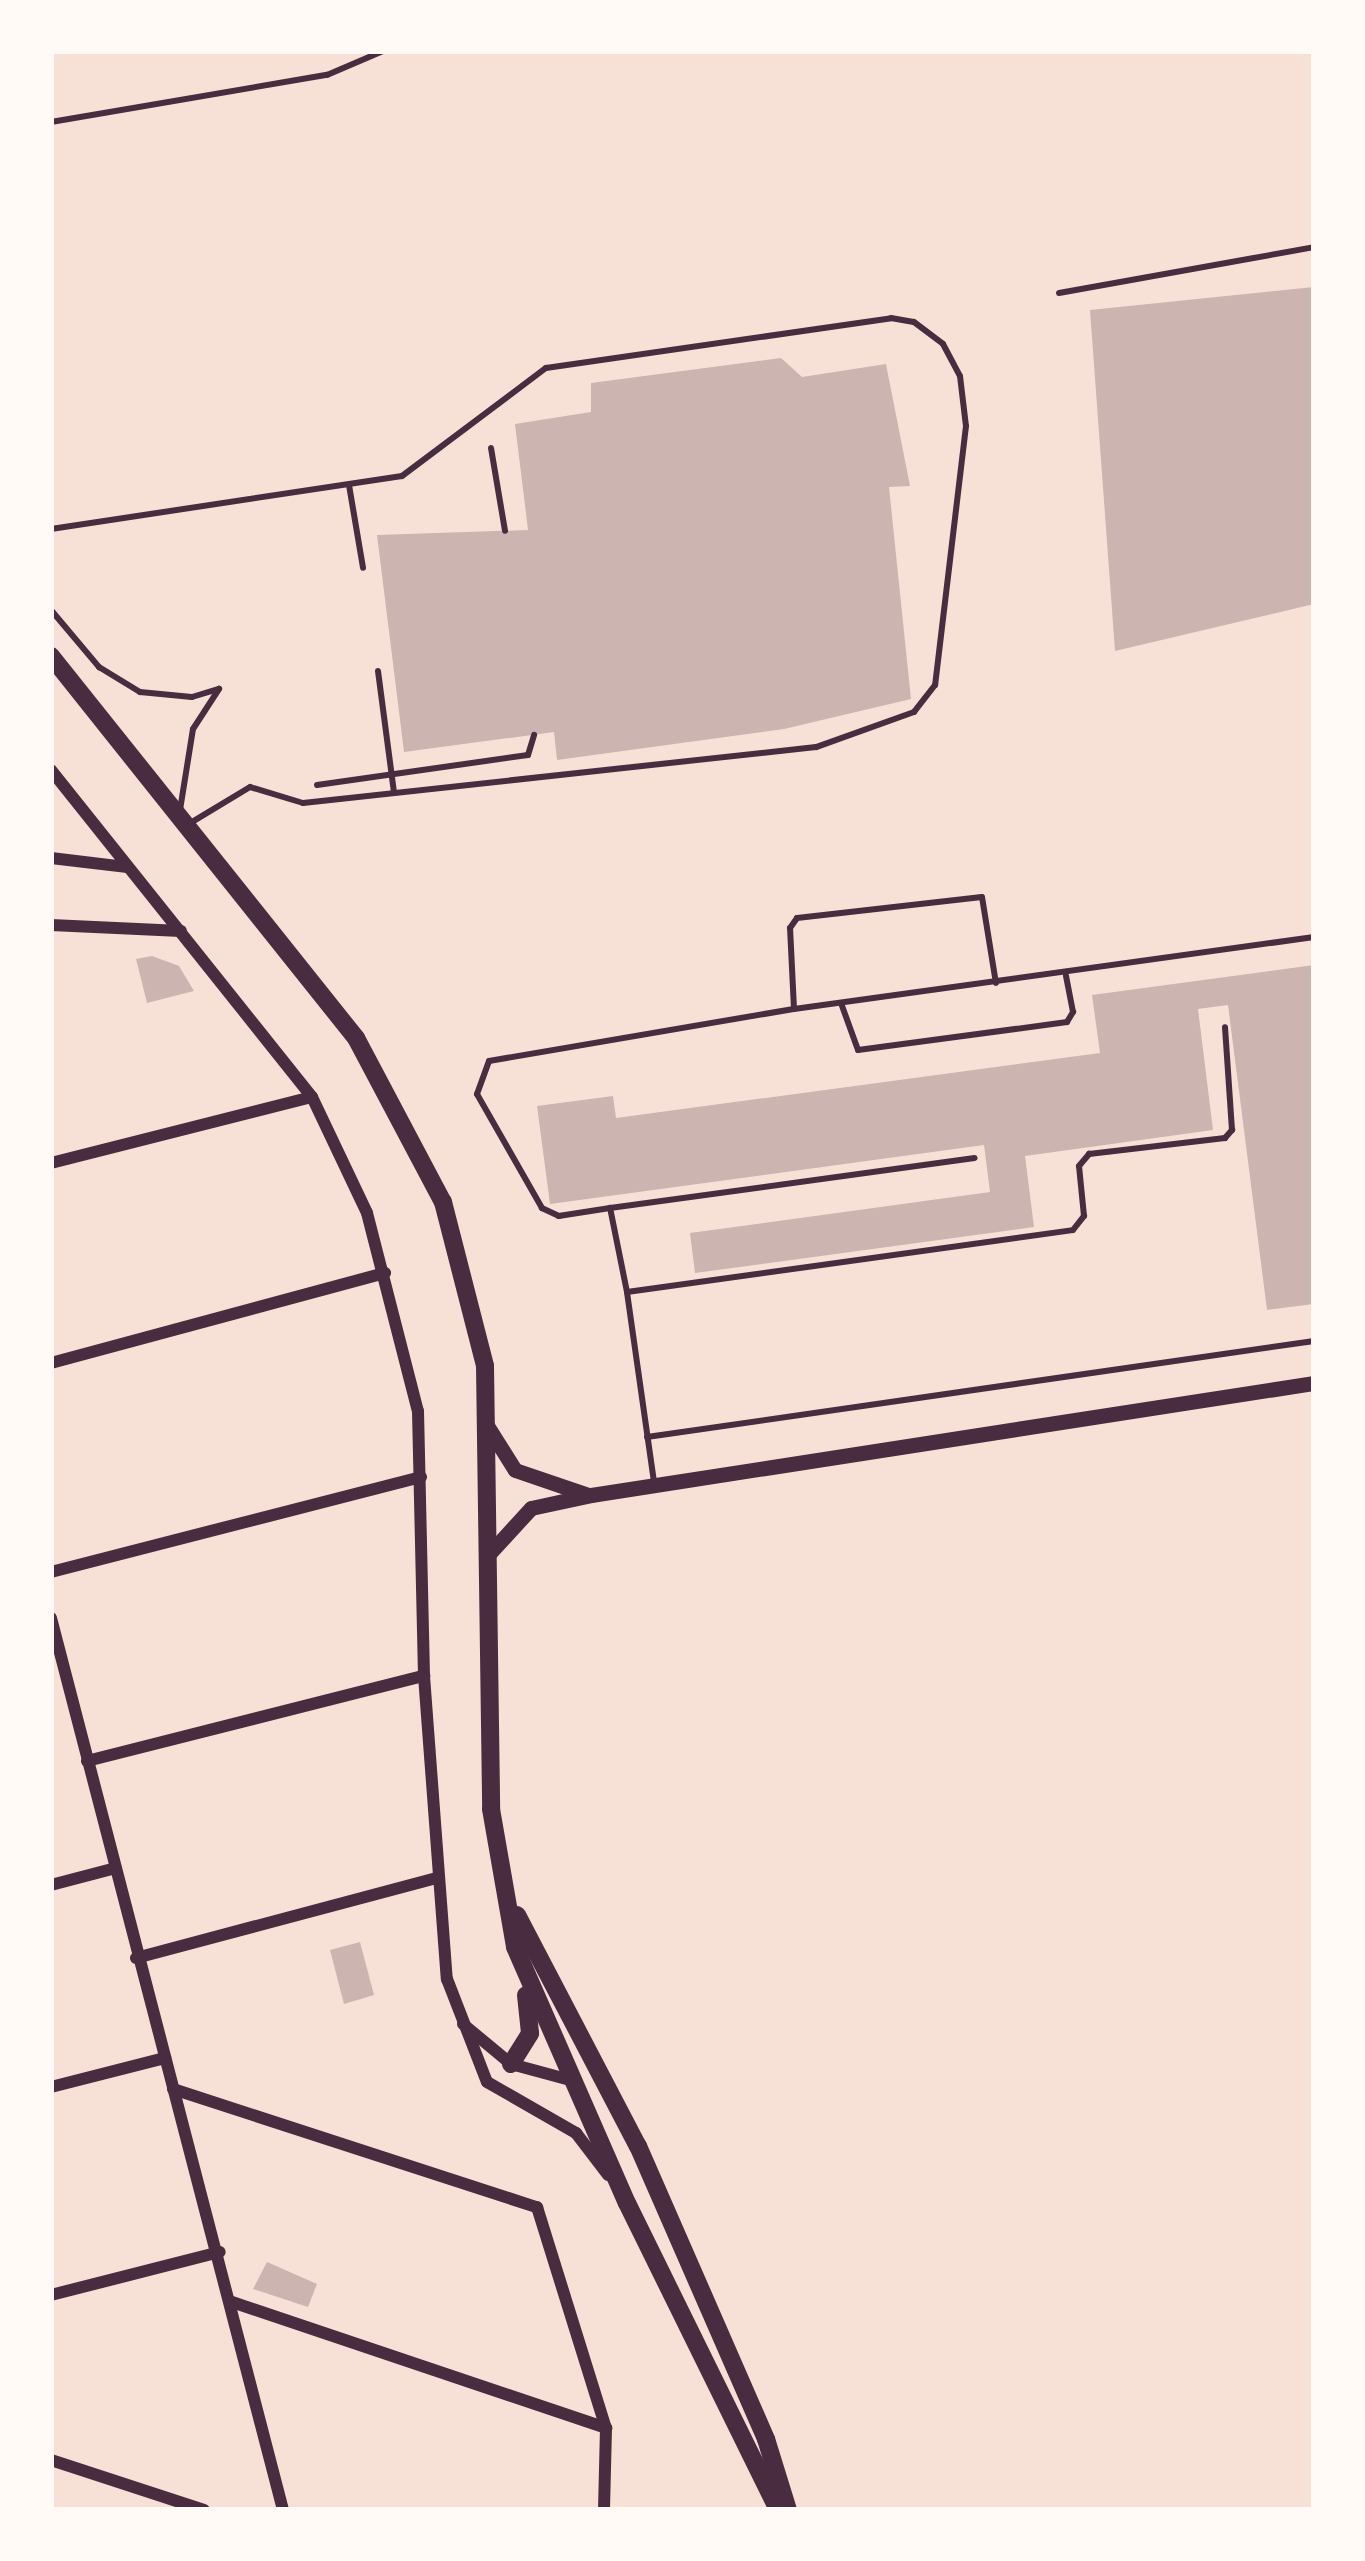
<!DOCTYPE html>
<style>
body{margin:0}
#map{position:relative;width:1365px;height:2561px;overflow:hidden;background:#f7e1d7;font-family:Manrope,sans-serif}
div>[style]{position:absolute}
.building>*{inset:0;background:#ccb4b1}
.service>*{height:6px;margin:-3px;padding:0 3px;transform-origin:3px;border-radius:3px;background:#4a2c40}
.minor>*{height:12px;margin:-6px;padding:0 6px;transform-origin:6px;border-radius:6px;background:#4a2c40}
.tertiary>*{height:15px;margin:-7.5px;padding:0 7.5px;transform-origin:7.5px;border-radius:7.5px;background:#4a2c40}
.primary>*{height:18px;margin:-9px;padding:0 9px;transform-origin:9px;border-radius:9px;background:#4a2c40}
span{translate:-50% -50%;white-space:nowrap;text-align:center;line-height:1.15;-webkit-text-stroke:12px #fffaf5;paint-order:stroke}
.frame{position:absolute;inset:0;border:54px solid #fffaf5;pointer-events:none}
</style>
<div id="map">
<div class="building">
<i style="clip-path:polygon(1314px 287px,1314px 604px,1115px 651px,1090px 310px)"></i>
<i style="clip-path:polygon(781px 358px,802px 377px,886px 364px,910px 486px,889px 487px,911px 699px,784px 729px,557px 760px,554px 732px,404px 752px,377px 535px,528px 530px,515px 424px,591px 412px,591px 383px)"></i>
<i style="clip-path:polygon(152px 956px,179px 966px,194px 991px,147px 1003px,136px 959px)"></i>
<i style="clip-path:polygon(1314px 965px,1314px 1304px,1267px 1310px,1228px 1005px,1198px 1009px,1213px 1130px,1025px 1156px,1034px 1227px,695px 1273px,690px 1233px,990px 1192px,984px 1145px,550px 1204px,537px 1106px,613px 1096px,616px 1118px,1100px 1053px,1092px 995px)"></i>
<i style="clip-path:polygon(360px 1942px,374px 1995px,344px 2004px,330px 1950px)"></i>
<i style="clip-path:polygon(267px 2262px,317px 2284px,308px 2307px,253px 2289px)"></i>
</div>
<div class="service">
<i style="left:51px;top:122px;width:280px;rotate:-9.7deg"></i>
<i style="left:327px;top:75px;width:61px;rotate:-23.2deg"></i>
<i style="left:1059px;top:293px;width:259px;rotate:-10.2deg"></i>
<i style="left:491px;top:448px;width:84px;rotate:80.4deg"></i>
<i style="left:349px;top:485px;width:84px;rotate:80.4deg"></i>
<i style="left:51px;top:529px;width:355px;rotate:-8.6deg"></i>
<i style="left:402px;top:476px;width:180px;rotate:-36.9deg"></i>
<i style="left:546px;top:368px;width:349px;rotate:-8.2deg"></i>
<i style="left:891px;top:318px;width:23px;rotate:10deg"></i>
<i style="left:914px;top:322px;width:36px;rotate:37deg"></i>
<i style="left:943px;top:344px;width:36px;rotate:62deg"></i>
<i style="left:960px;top:376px;width:50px;rotate:83.2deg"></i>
<i style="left:966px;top:426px;width:261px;rotate:96.8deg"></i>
<i style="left:935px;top:685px;width:34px;rotate:128deg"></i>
<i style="left:914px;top:712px;width:104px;rotate:160.3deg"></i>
<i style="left:816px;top:747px;width:516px;rotate:173.77deg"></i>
<i style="left:303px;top:803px;width:55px;rotate:-163.2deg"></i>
<i style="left:250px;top:787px;width:68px;rotate:148.9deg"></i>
<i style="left:51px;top:610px;width:75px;rotate:49.9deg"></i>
<i style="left:99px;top:667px;width:48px;rotate:31.4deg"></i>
<i style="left:140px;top:692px;width:52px;rotate:5.5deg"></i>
<i style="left:192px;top:697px;width:28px;rotate:-17deg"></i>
<i style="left:378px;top:671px;width:122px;rotate:82.5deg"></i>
<i style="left:317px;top:785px;width:213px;rotate:-8.1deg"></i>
<i style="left:528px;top:755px;width:21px;rotate:-73deg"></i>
<i style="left:180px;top:810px;width:82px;rotate:-80.9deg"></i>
<i style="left:193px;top:729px;width:48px;rotate:-57deg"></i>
<i style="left:841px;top:1003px;width:50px;rotate:70.1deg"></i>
<i style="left:858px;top:1050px;width:211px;rotate:-7.6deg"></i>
<i style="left:1067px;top:1022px;width:12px;rotate:-59deg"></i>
<i style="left:1073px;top:1012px;width:37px;rotate:-101deg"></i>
<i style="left:794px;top:1009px;width:81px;rotate:-92.8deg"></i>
<i style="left:790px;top:928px;width:12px;rotate:-55deg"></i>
<i style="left:797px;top:918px;width:186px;rotate:-6.5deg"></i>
<i style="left:982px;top:897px;width:87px;rotate:80.8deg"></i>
<i style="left:610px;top:1208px;width:52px;rotate:171.1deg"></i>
<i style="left:559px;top:1216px;width:19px;rotate:-155deg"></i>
<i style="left:542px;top:1208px;width:131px;rotate:-119.7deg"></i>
<i style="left:477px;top:1094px;width:35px;rotate:-70deg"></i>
<i style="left:489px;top:1061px;width:309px;rotate:-9.7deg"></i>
<i style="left:794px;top:1009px;width:525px;rotate:-7.88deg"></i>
<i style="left:627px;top:1292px;width:86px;rotate:-101.4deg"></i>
<i style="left:610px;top:1208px;width:368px;rotate:-7.8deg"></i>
<i style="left:647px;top:1437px;width:674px;rotate:-8.19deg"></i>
<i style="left:654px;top:1482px;width:192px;rotate:-98.1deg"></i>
<i style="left:627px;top:1292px;width:450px;rotate:-7.9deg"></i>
<i style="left:1073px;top:1230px;width:18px;rotate:-52deg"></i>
<i style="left:1084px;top:1216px;width:50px;rotate:-95.7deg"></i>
<i style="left:1079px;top:1166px;width:16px;rotate:-50deg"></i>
<i style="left:1089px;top:1154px;width:137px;rotate:-6.7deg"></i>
<i style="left:1225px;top:1138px;width:11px;rotate:-49deg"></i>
<i style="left:1232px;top:1130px;width:103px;rotate:-93.9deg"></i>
</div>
<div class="minor">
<i style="left:51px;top:770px;width:418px;rotate:51.4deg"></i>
<i style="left:312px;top:1097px;width:128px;rotate:64.6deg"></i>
<i style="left:367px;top:1213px;width:204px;rotate:75.6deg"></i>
<i style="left:418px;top:1411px;width:265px;rotate:88.7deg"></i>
<i style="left:424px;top:1676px;width:304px;rotate:85.7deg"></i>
<i style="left:447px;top:1979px;width:110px;rotate:68.8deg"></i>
<i style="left:487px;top:2082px;width:103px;rotate:29.8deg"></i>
<i style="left:576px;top:2133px;width:53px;rotate:52.7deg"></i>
<i style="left:51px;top:858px;width:77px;rotate:6.8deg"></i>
<i style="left:51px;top:925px;width:130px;rotate:2.6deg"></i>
<i style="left:51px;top:1163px;width:269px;rotate:-14.2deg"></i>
<i style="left:51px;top:1363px;width:346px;rotate:-15.1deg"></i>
<i style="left:51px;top:1572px;width:382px;rotate:-14.4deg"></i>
<i style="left:51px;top:1618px;width:922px;rotate:75.42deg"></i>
<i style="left:87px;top:1761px;width:348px;rotate:-14.2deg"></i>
<i style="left:51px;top:1885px;width:67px;rotate:-14.7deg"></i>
<i style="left:136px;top:1958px;width:310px;rotate:-14.9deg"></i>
<i style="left:463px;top:2024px;width:62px;rotate:39.8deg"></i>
<i style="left:511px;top:2064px;width:65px;rotate:15.1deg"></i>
<i style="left:51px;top:2087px;width:118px;rotate:-14.3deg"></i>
<i style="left:173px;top:2089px;width:383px;rotate:18deg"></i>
<i style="left:537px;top:2207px;width:232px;rotate:72.7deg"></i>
<i style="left:606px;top:2428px;width:82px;rotate:91.4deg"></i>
<i style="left:51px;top:2295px;width:174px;rotate:-14.3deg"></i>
<i style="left:232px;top:2302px;width:395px;rotate:18.6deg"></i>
<i style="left:51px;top:2460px;width:161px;rotate:18.1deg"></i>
</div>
<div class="tertiary">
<i style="left:486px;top:1424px;width:54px;rotate:57.8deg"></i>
<i style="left:515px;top:1470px;width:77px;rotate:18.9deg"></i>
<i style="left:487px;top:1556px;width:65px;rotate:-47.5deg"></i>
<i style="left:531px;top:1508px;width:61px;rotate:-12.2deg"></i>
<i style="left:591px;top:1495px;width:732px;rotate:-8.81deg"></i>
</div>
<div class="primary">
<i style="left:51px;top:656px;width:489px;rotate:51.4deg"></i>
<i style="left:356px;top:1038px;width:186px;rotate:62.1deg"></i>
<i style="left:443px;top:1202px;width:169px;rotate:75.6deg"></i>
<i style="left:485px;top:1366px;width:443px;rotate:89.2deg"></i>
<i style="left:491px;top:1809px;width:140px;rotate:80.1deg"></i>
<i style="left:515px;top:1947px;width:279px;rotate:66.4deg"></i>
<i style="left:627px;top:2203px;width:342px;rotate:63.8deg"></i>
<i style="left:517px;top:1915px;width:261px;rotate:62.4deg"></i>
<i style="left:638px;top:2146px;width:320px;rotate:66.4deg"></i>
<i style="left:766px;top:2439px;width:74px;rotate:72.8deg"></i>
<i style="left:511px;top:2064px;width:36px;rotate:-58deg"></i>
<i style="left:530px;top:2033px;width:38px;rotate:-96deg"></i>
</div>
<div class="frame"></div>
</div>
